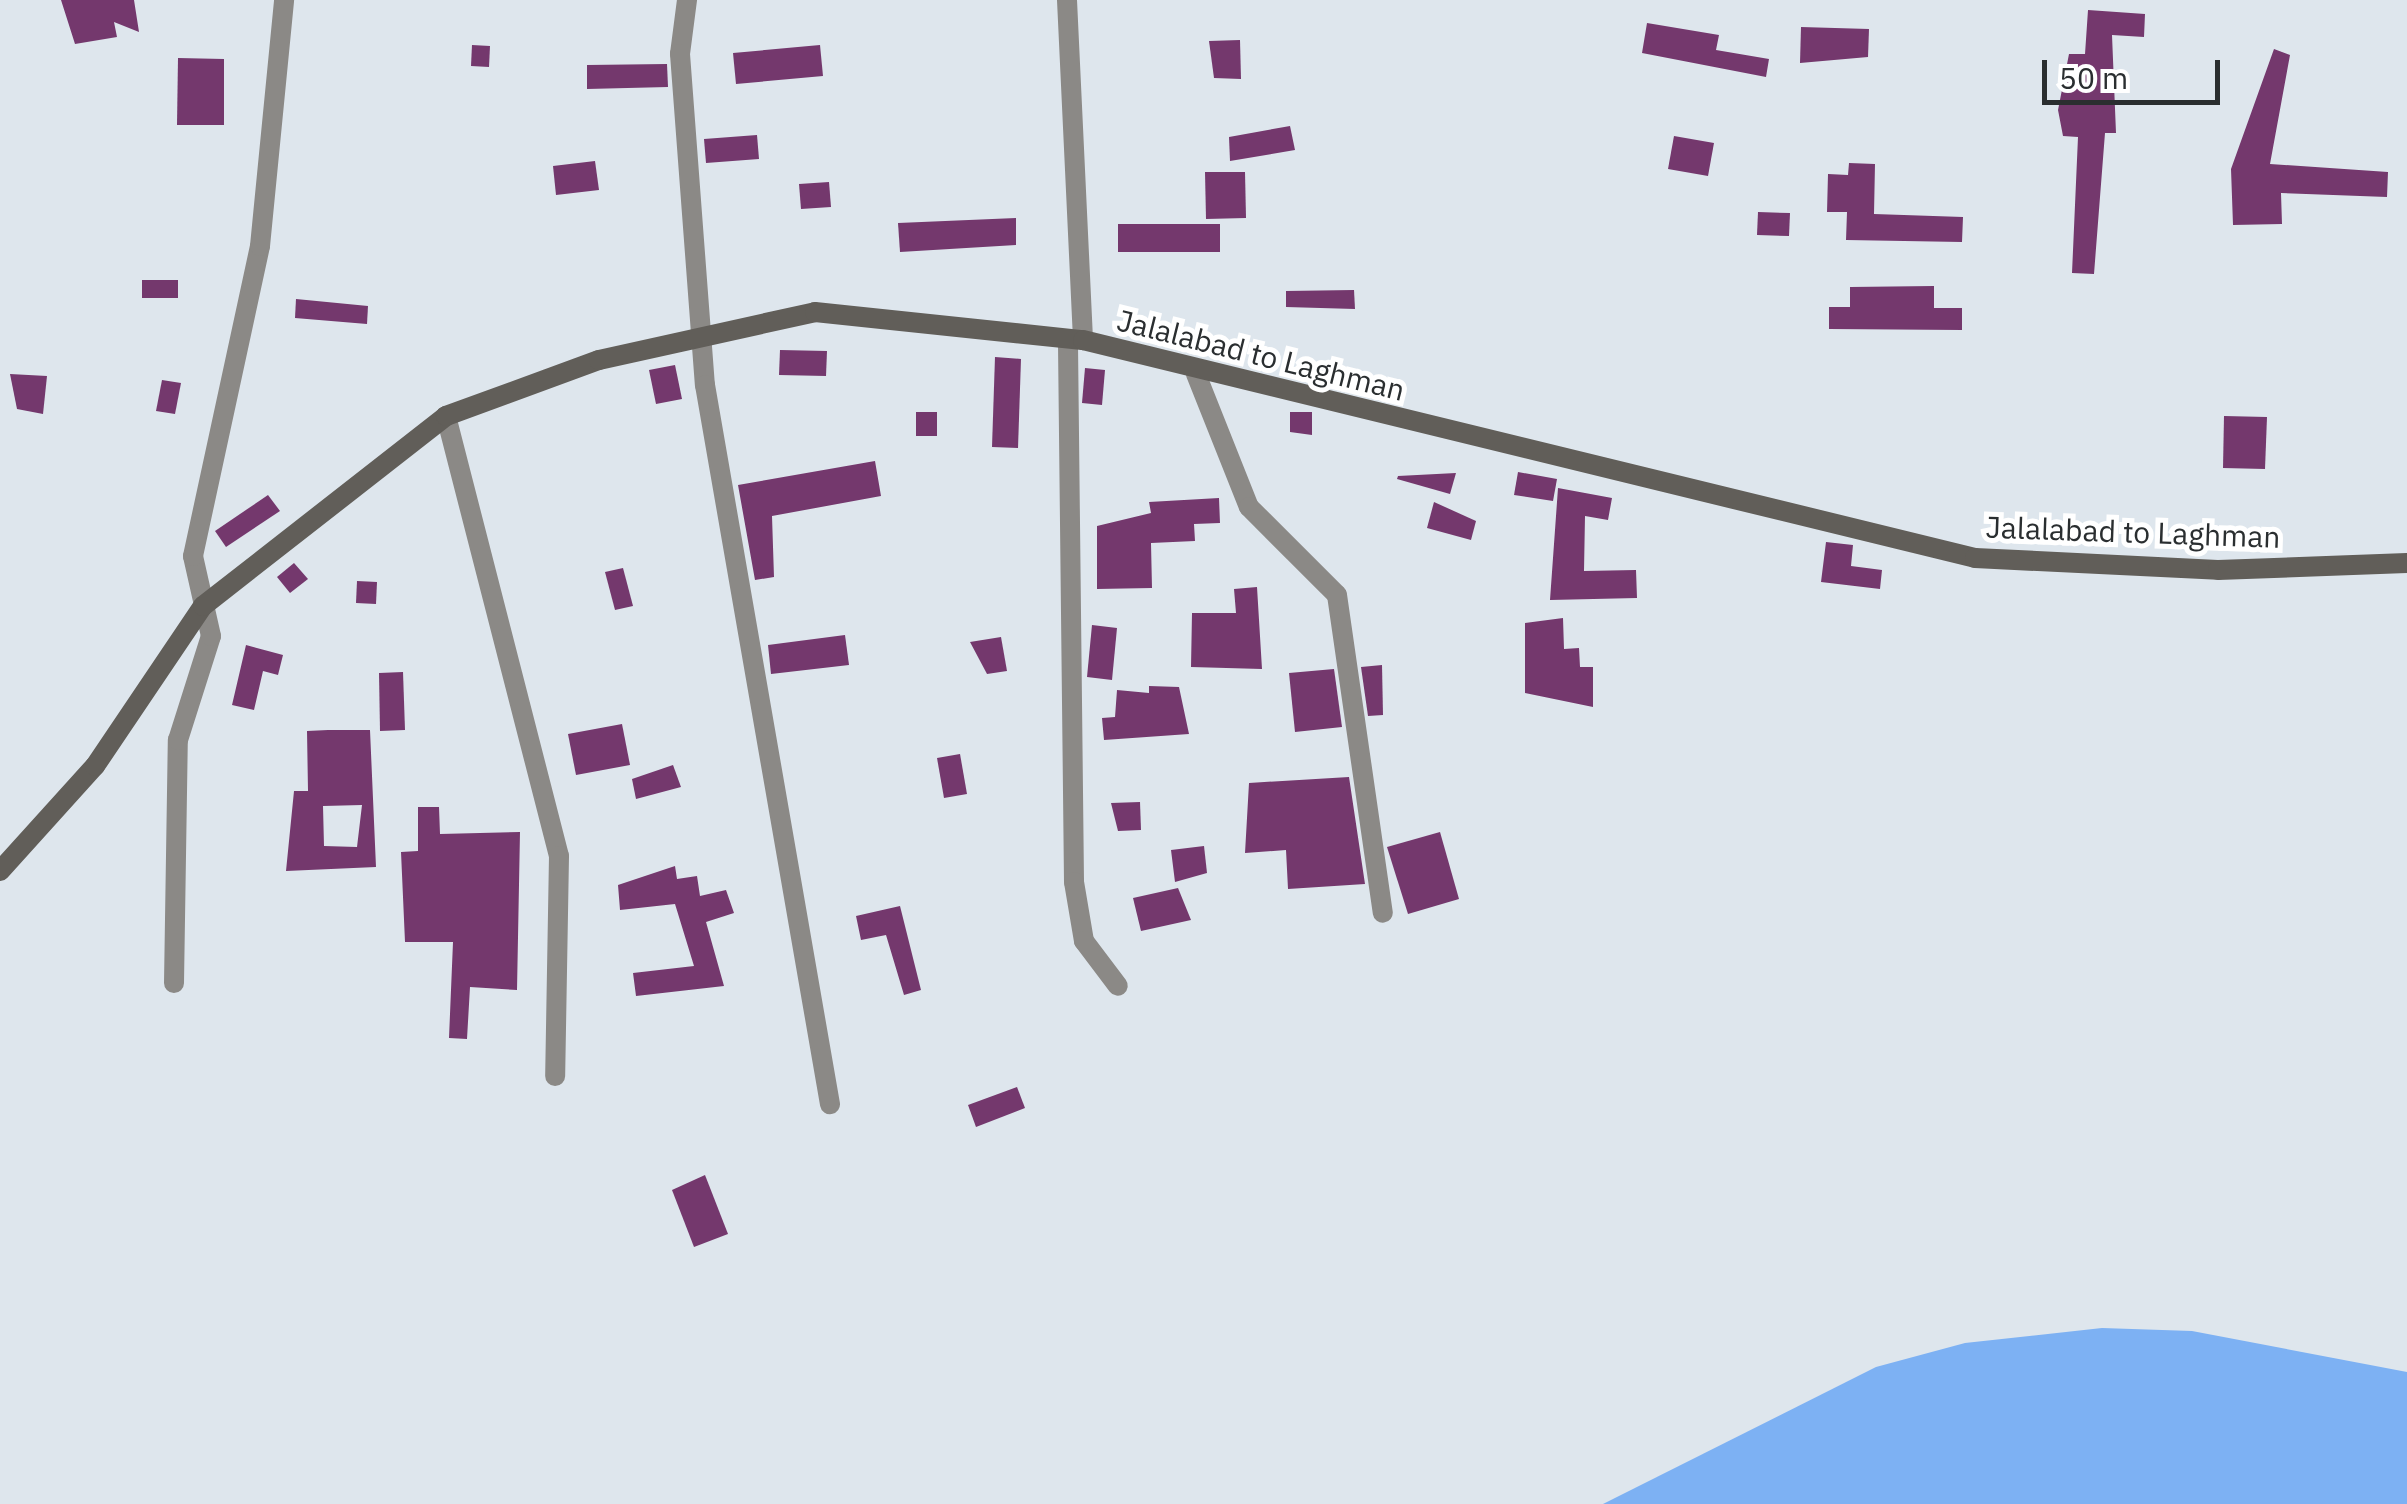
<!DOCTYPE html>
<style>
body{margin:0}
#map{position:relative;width:2407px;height:1504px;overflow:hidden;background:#dee6ed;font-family:"IBM Plex Sans",sans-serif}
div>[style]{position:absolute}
.water>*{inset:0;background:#7db1f3}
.building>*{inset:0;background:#74386d}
.street>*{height:20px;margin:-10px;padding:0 10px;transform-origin:10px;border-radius:10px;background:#8b8986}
.secondary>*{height:20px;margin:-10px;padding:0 10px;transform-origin:10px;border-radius:10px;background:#615e59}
span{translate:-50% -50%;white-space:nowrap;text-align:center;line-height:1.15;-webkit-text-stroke:10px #fff;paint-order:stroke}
.street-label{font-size:30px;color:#2a2e30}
.scale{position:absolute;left:2042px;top:60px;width:178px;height:45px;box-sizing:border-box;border:5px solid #2a2e30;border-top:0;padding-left:12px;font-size:30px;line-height:35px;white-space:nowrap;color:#2a2e30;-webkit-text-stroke:8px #fff;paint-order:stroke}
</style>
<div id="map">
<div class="water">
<i style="clip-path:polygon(2102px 1328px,2192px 1331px,2407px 1372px,2407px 1504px,1603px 1504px,1876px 1367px,1965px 1343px)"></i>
</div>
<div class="building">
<i style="clip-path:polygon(134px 0,139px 32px,114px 22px,117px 37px,75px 44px,61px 0)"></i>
<i style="clip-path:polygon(2088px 10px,2145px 14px,2144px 37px,2112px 35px,2116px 133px,2105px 133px,2094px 274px,2072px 273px,2078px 137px,2063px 136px,2058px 110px,2069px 54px,2085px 54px)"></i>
<i style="clip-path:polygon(1647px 23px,1719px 35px,1716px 50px,1769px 59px,1766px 77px,1642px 53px)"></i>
<i style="clip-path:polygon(1801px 27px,1869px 29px,1868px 57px,1800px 63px)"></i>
<i style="clip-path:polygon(1240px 40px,1241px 79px,1214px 78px,1209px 41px)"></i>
<i style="clip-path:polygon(472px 45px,490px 46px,489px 67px,471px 66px)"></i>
<i style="clip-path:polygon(820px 45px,823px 76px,736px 84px,733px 53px)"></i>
<i style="clip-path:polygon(2274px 49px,2290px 55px,2270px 164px,2388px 172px,2387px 197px,2281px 193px,2282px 224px,2233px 225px,2231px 169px)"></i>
<i style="clip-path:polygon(178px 58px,224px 59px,224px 125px,177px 125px)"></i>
<i style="clip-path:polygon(667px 64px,668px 87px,587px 89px,587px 65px)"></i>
<i style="clip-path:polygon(1290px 126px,1295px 150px,1230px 161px,1229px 137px)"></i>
<i style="clip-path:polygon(757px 135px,759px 159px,706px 163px,704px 139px)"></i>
<i style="clip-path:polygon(1674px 136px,1714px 143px,1708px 176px,1668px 169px)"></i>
<i style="clip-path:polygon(595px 161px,599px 190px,556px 195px,553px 166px)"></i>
<i style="clip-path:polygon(1849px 163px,1875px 164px,1874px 214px,1963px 217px,1962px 242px,1846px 240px,1847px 212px,1827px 212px,1828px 174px,1848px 175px)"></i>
<i style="clip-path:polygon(1205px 172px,1245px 172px,1246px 218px,1206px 219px)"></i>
<i style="clip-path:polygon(829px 182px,831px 207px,801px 209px,799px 184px)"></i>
<i style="clip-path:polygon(1758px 212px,1790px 213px,1789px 236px,1757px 235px)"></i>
<i style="clip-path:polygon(1016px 218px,1016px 245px,900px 252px,898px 223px)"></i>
<i style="clip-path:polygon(1118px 224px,1220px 224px,1220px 252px,1118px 252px)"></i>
<i style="clip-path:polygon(142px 280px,178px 280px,178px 298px,142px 298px)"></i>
<i style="clip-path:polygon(1934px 286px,1934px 308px,1962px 308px,1962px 330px,1829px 329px,1829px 307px,1850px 307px,1850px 287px)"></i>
<i style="clip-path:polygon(1354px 290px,1355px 309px,1286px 307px,1286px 291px)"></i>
<i style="clip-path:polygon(296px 299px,368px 306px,367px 324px,295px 318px)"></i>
<i style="clip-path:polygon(780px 350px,827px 351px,826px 376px,779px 375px)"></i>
<i style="clip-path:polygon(995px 357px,1021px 359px,1018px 448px,992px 447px)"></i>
<i style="clip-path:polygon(675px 365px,682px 399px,656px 404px,649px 370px)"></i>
<i style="clip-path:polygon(1085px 368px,1105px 370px,1102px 405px,1082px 403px)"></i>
<i style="clip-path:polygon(10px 374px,47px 376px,43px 414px,17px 409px)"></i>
<i style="clip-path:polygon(162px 380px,181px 383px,175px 414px,156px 411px)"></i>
<i style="clip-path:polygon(916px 412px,937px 412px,937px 436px,916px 436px)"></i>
<i style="clip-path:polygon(1290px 412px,1312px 412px,1312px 435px,1290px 432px)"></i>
<i style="clip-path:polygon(2224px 416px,2267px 417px,2265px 469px,2223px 468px)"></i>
<i style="clip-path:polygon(875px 461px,881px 496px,772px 516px,774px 577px,755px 580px,738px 485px)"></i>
<i style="clip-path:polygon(1518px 472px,1557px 479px,1553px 501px,1514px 495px)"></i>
<i style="clip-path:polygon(1456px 473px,1450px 494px,1397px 479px,1398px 476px)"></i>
<i style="clip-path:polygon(1558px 488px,1612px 498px,1608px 520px,1585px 516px,1584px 571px,1636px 570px,1637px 598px,1550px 600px)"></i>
<i style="clip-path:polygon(268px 495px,280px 511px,226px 547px,215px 531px)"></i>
<i style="clip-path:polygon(1219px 498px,1220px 523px,1194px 524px,1195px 541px,1151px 543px,1152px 588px,1097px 589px,1097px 526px,1151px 513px,1149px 502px)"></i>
<i style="clip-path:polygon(1434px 502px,1476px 521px,1471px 540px,1427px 528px)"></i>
<i style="clip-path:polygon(1826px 542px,1853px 545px,1851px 566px,1882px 570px,1880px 589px,1821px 582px)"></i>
<i style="clip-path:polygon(294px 563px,308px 579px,290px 593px,277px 577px)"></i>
<i style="clip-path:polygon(623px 568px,633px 606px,615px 610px,605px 572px)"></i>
<i style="clip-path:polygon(357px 581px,377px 582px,376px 604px,356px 603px)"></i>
<i style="clip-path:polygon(1257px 587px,1262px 669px,1191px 667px,1192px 613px,1236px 613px,1234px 589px)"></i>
<i style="clip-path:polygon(1563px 618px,1564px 649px,1579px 648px,1580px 667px,1593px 667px,1593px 707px,1525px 693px,1525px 623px)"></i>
<i style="clip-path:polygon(1092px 625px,1117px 628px,1112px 680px,1087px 677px)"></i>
<i style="clip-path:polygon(845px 635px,849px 665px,771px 674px,768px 645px)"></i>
<i style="clip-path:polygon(1001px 637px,1007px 671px,987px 674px,970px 642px)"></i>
<i style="clip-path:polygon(246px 645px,283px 655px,278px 675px,263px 671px,254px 710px,232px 705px)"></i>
<i style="clip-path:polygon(1382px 665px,1383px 715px,1368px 716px,1361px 667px)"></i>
<i style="clip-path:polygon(1334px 669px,1342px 727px,1295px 732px,1289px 673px)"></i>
<i style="clip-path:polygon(403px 672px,405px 730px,380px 731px,379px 673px)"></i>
<i style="clip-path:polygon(1149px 686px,1179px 687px,1189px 734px,1104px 740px,1102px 718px,1115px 717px,1117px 690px,1149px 693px)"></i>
<i style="clip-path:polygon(622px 724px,630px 765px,576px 775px,568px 734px)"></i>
<i style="clip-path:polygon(evenodd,328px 730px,370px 730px,376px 867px,286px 871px,294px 791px,308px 791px,307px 731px,328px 730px,362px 805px,357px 847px,324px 846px,323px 806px,362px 805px)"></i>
<i style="clip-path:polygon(960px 754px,967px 794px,944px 798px,937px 758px)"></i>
<i style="clip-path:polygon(673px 765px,681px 787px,636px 799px,632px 779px)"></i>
<i style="clip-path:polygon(1349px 777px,1365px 884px,1288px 889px,1286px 850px,1245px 853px,1249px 783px)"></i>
<i style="clip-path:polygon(1140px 802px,1141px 830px,1118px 831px,1111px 803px)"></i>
<i style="clip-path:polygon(418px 807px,439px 807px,440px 834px,520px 832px,517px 990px,470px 987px,467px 1039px,449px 1038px,453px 942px,405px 942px,401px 852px,418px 851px)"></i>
<i style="clip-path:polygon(1440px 832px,1459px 899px,1408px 914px,1387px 847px)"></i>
<i style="clip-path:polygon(1204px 846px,1207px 873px,1175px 882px,1171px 850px)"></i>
<i style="clip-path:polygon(675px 866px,677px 879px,697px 876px,700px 896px,726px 890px,734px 913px,706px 922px,724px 986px,636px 996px,633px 973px,694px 966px,675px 904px,620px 910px,618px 885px)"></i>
<i style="clip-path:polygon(1178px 888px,1191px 920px,1141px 931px,1133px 898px)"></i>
<i style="clip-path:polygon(900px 906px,921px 990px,904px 995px,886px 935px,861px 940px,856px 916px)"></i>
<i style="clip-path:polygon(1017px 1087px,1025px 1108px,976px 1127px,968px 1105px)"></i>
<i style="clip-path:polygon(705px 1175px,728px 1234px,694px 1247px,672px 1190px)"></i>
</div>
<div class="street">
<i style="left:687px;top:0;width:54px;rotate:97.4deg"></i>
<i style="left:680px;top:54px;width:332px;rotate:85.7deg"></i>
<i style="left:705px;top:385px;width:730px;rotate:80.14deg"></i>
<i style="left:1067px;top:0;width:340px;rotate:87.3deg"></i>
<i style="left:1068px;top:344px;width:538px;rotate:89.36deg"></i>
<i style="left:1074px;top:882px;width:60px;rotate:80.4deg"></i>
<i style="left:1084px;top:941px;width:56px;rotate:52.9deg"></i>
<i style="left:1196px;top:374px;width:143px;rotate:68.3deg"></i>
<i style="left:1249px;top:507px;width:124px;rotate:45deg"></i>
<i style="left:1337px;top:595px;width:321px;rotate:81.8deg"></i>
<i style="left:446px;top:416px;width:454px;rotate:75.6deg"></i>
<i style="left:559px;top:856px;width:220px;rotate:91deg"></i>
<i style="left:174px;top:983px;width:243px;rotate:-89.1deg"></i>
<i style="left:178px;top:740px;width:109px;rotate:-72.4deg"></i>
<i style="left:211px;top:636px;width:82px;rotate:-102.7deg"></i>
<i style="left:193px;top:556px;width:317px;rotate:-77.8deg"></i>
<i style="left:260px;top:246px;width:247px;rotate:-84.4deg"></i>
</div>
<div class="secondary">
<i style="left:0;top:871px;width:142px;rotate:-47.9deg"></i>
<i style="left:95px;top:766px;width:193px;rotate:-56deg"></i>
<i style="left:203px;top:606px;width:308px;rotate:-38deg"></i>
<i style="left:446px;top:416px;width:163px;rotate:-20.1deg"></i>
<i style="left:599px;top:360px;width:221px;rotate:-12.5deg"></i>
<i style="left:815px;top:312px;width:269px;rotate:6deg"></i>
<i style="left:1083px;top:340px;width:918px;rotate:13.73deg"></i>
<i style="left:1975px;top:558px;width:243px;rotate:2.8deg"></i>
<i style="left:2218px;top:570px;width:189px;rotate:-2.1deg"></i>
</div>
<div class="street-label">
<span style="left:1261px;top:355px;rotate:14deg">Jalalabad to Laghman</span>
<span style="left:2133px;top:532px;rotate:2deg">Jalalabad to Laghman</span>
</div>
<div class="scale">50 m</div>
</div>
